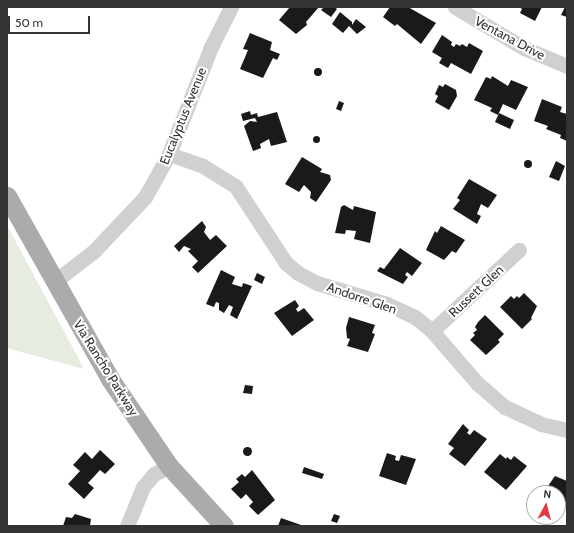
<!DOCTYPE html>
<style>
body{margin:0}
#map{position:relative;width:574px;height:533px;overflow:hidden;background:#fff;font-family:Cabin,sans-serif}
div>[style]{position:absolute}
.green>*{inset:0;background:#e6ecdf}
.building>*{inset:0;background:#1a1a1a}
.round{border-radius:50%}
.minor>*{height:15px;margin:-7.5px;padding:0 7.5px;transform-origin:7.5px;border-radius:7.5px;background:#d0d0d0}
.major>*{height:19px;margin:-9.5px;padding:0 9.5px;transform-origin:9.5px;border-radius:9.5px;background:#ababab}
span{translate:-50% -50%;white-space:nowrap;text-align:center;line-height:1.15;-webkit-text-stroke:4px #fff;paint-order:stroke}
.street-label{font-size:13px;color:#333}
.frame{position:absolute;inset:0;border:8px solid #333;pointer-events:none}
.north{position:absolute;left:526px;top:485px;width:40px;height:40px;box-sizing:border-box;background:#fff;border:1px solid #adadad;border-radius:50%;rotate:7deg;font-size:11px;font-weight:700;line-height:16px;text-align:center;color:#333}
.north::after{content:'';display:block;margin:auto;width:14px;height:18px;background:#e63946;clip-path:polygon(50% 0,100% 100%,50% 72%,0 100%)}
.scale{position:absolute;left:8px;top:16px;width:82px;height:18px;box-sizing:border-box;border:2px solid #333;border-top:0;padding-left:5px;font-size:12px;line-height:14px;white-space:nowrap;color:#333;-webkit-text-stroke:3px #fff;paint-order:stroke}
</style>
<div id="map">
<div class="green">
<i style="clip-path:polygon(7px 225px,84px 369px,7px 348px)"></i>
</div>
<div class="building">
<i style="clip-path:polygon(290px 7px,319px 7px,306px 22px,307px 25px,296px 34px,279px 20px)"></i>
<i style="clip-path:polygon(324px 7px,334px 7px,337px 9px,331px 17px,321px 10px)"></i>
<i style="clip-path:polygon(390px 7px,408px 7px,436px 23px,421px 44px,397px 24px,395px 26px,383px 17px)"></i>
<i style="clip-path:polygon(519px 7px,542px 7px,535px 21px,520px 13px,522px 9px)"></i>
<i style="clip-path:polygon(565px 7px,567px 7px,567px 17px,561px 15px)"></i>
<i style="clip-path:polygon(340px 12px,352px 22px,352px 25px,356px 19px,366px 27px,357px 34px,349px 26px,343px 33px,332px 24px)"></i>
<i style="clip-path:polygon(250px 33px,272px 42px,270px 50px,280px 54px,277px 60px,273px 58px,263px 78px,240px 69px,248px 50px,243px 49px)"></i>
<i style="clip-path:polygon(442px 35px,452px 42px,451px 45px,454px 47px,456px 44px,460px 46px,462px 44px,467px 47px,469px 43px,483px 51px,471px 74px,451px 63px,448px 68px,439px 63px,442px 58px,432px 52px)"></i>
<i class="round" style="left:314px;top:68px;width:8px;height:8px"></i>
<i style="clip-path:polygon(492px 76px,508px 86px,511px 80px,528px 87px,516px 110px,503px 104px,498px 115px,490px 111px,492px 108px,474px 100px,486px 77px,491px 79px)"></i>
<i style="clip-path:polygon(445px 84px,456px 90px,457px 96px,449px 110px,435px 102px,438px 96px,435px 94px,439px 85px,443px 87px)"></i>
<i style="clip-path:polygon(542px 99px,562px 107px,560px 112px,567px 114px,567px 141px,560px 138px,561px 135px,546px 129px,548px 126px,534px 121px)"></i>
<i style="clip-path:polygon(339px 101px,344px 103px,341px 111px,336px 109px)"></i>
<i style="clip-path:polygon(250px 111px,251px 115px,257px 113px,258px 117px,277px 112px,287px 142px,271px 146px,269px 139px,260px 144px,261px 148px,253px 151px,244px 126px,250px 121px,257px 122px,255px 118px,243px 121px,241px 114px)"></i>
<i style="clip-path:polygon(499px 113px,514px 120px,510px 129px,495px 122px)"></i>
<i class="round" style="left:312.5px;top:135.5px;width:7px;height:7px"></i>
<i style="clip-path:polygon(302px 157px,322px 169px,320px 172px,330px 175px,331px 180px,316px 202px,310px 198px,311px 192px,304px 185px,299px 192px,285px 184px)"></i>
<i class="round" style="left:524px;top:160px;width:8px;height:8px"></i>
<i style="clip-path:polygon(556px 161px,565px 166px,559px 181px,549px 177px)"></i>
<i style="clip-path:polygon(469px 179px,497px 195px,488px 208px,481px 204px,477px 214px,481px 216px,477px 224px,453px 209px,460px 200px,457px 198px)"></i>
<i style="clip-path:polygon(344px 205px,353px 210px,354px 206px,376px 212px,370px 243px,354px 239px,356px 231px,346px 230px,345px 234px,335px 233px,341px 207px)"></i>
<i style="clip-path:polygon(202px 221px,206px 227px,204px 232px,210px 240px,216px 235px,227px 246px,198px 273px,192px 267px,198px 261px,188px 251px,191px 249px,184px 246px,179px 252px,174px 246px)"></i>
<i style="clip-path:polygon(441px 226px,465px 240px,456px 253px,452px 251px,444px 260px,426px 250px,435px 231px,437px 233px)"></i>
<i style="clip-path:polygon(400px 248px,422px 263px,412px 276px,407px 272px,405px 275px,408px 277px,403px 284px,377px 271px,380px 267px,384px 269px)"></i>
<i style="clip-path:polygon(221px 270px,235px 277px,232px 284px,242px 287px,243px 283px,252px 286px,237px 319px,230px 315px,233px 307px,229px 305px,224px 313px,219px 310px,219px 303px,216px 302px,214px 307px,206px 304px)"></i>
<i style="clip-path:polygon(257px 273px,265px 277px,262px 284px,254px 280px)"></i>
<i style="clip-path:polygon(524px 293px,537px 306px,531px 318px,532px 319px,522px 329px,500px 307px,511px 296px,514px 299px,517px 296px,519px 298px)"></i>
<i style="clip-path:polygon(295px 300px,299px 306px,296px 309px,298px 312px,304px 308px,314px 320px,292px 336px,274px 313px)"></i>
<i style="clip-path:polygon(485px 315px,504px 334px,498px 340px,500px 342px,486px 355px,470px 340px,475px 335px,473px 333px,477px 330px,475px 327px,478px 322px)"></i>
<i style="clip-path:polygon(349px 317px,375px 325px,372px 333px,375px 334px,368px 352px,347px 346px,350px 339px,347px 338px,346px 328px)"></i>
<i style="clip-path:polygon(245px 385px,253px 386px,252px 394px,243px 393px)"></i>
<i style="clip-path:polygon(463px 424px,469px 430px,467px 433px,470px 435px,474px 430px,487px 439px,465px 466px,449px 454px,454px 448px,448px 444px)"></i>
<i class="round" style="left:242.5px;top:446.5px;width:9px;height:9px"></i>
<i style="clip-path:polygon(100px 450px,115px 464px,105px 474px,100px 470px,88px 483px,94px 488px,84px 499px,68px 484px,80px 471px,73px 465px,85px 452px,92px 459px)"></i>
<i style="clip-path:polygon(387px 453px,396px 456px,395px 460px,399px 461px,401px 455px,416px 459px,406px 485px,379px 476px)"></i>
<i style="clip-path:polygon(500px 454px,506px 459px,507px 457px,511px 460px,514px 456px,527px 466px,506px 490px,484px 472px)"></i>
<i style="clip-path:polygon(304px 467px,324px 474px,322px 479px,302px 473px)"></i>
<i style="clip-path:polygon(252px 470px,275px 500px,258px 515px,249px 506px,253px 502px,246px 494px,241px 499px,231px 489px,239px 482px,236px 479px,242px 474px,245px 477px)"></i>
<i style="clip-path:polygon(555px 476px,567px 481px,566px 508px,560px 503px,558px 507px,558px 493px,543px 493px)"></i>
<i style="clip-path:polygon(558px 508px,563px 512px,561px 515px,558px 512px)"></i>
<i style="clip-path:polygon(75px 514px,91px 519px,90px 526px,63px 526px,66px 517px,72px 518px)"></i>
<i style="clip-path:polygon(334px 514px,340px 516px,337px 523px,331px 521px)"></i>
<i style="clip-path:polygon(281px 518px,304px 526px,278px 526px)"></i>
</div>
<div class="minor">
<i style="left:455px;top:7px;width:80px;rotate:30.7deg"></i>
<i style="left:524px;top:48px;width:47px;rotate:22.7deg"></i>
<i style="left:169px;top:154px;width:36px;rotate:19deg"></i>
<i style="left:203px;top:166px;width:39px;rotate:32deg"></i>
<i style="left:236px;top:187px;width:91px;rotate:56.7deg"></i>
<i style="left:286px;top:263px;width:16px;rotate:40deg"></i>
<i style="left:298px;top:273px;width:21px;rotate:28deg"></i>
<i style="left:317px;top:283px;width:73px;rotate:16.7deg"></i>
<i style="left:387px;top:304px;width:31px;rotate:25deg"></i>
<i style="left:415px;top:317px;width:22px;rotate:39deg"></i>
<i style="left:432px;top:331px;width:69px;rotate:49.1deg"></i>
<i style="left:477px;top:383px;width:37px;rotate:41deg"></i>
<i style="left:505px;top:407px;width:40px;rotate:25deg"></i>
<i style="left:541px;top:424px;width:27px;rotate:13deg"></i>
<i style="left:54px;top:282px;width:51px;rotate:-37.8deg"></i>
<i style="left:94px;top:251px;width:74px;rotate:-46.6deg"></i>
<i style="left:145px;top:197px;width:49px;rotate:-60.8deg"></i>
<i style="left:169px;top:154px;width:115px;rotate:-68.6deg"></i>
<i style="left:211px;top:47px;width:45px;rotate:-63.4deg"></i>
<i style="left:432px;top:331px;width:119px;rotate:-43deg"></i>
<i style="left:127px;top:526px;width:42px;rotate:-67.7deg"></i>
<i style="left:143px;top:487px;width:17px;rotate:-50deg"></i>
<i style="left:154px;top:474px;width:17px;rotate:-28deg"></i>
</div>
<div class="major">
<i style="left:7px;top:196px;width:210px;rotate:60.6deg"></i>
<i style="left:110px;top:379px;width:105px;rotate:55.9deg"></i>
<i style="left:169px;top:466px;width:81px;rotate:47.5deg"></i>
</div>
<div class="street-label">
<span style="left:510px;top:38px;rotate:28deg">Ventana Drive</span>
<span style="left:183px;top:116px;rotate:-68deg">Eucalyptus Avenue</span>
<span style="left:476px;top:291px;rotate:-43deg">Russett Glen</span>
<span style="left:362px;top:298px;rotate:19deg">Andorre Glen</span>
<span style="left:106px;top:368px;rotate:58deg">Via Rancho Parkway</span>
</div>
<div class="frame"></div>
<div class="north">N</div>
<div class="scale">50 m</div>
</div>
